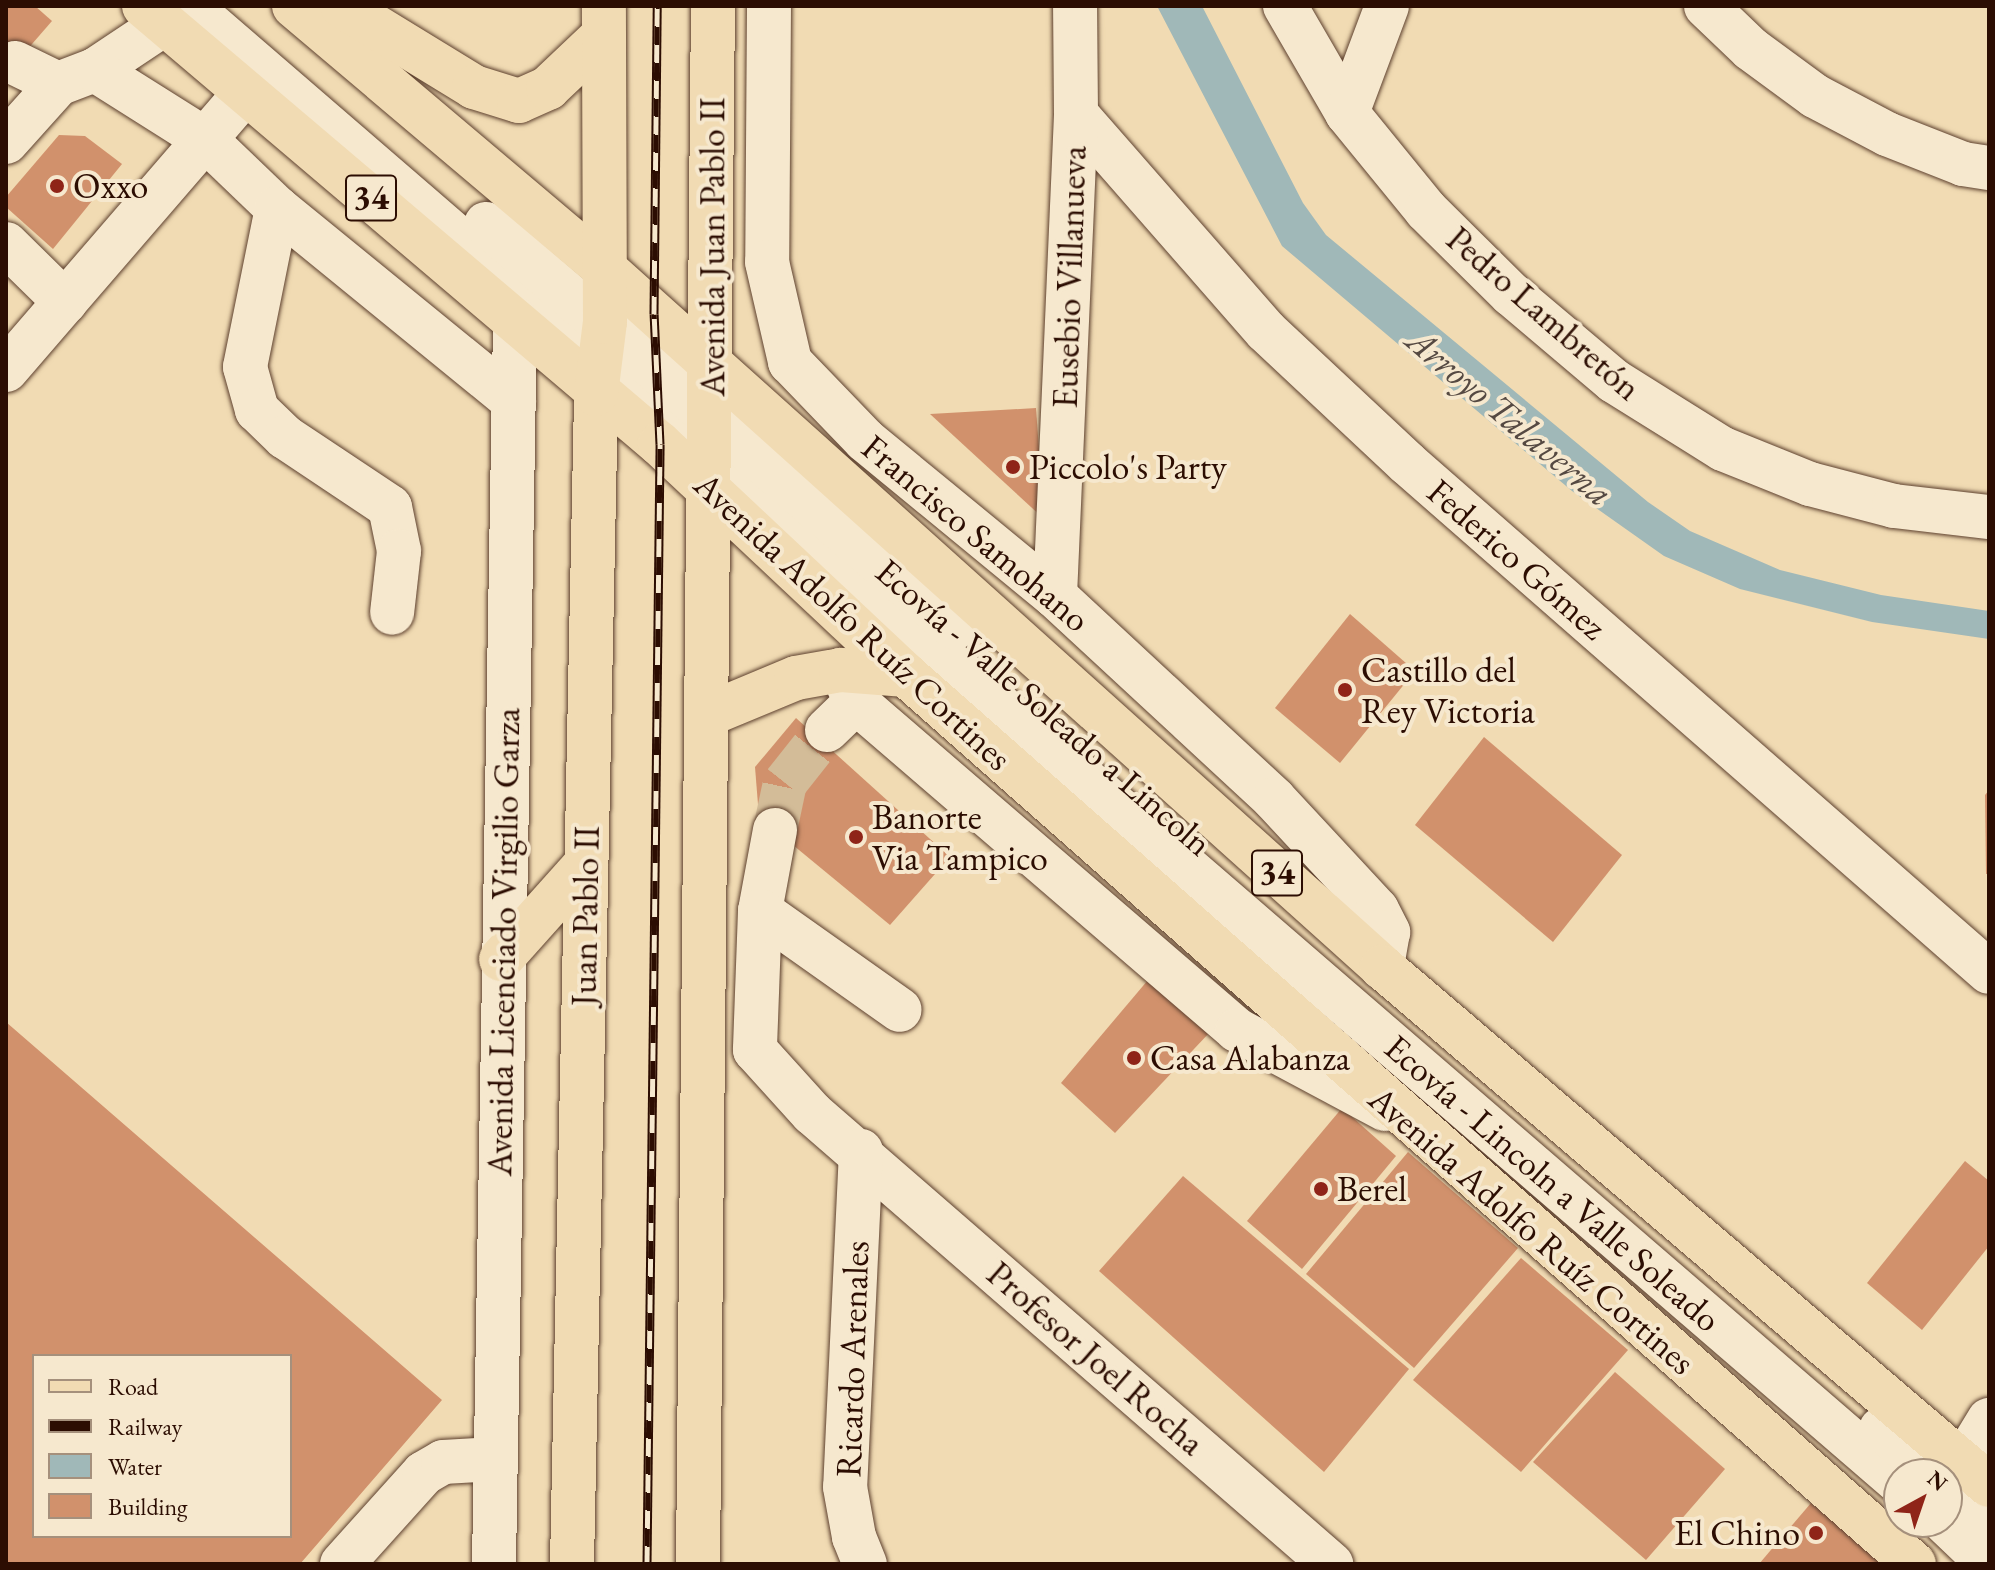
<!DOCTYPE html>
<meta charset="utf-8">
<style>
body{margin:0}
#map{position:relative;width:1995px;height:1570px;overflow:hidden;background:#f1dbb3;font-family:"EB Garamond",serif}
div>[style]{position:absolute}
.water>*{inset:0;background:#a0b8b8}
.building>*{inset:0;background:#d1916c}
.minor-tunnel>*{height:44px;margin-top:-22px;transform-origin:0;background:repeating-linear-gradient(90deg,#d3bc98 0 44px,transparent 0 66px)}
.roads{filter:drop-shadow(0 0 2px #5d402e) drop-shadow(0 0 2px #5d402e)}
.minor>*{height:44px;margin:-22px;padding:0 22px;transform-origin:22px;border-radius:22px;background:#f6e8ce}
.major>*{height:44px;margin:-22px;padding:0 22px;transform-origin:22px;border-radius:22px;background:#f1dbb3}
.rail>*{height:9px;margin-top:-4.5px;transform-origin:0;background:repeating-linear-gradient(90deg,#f6e8ce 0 18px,#2c0d02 0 36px);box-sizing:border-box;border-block:2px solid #2c0d02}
.dots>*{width:22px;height:22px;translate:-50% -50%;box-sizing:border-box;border:4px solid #f6e8ce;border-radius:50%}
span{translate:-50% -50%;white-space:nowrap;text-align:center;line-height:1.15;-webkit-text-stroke:8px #f6e8ce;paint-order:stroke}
.shield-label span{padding:2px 6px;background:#f6e8ce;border:2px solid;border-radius:6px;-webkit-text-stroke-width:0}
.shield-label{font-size:34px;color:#2c0d02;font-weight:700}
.poi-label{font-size:36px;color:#2c0d02}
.left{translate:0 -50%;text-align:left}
.right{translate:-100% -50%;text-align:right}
.street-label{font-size:36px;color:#2c0d02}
.water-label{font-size:38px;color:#554942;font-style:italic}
.frame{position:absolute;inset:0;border:8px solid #2c0d02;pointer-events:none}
.legend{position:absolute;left:32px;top:1354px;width:260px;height:184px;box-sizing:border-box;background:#f6e8ce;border:2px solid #a5907c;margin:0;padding:10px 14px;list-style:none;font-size:24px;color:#2c0d02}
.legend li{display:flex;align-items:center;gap:16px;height:40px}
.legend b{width:40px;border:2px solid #a5907c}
.north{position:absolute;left:1883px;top:1458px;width:80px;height:80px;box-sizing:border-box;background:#f6e8ce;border:2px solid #a5907c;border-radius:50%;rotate:40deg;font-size:22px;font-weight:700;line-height:32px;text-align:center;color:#2c0d02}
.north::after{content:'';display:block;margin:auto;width:28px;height:36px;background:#8f2418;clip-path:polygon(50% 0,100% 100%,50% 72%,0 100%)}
</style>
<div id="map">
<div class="water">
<i style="clip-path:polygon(1157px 6px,1202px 6px,1303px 203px,1326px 235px,1648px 502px,1690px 531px,1780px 570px,1881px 595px,1989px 611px,1989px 639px,1872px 622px,1740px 589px,1664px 556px,1572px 491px,1282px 246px)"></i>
</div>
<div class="building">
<i style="clip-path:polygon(6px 6px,35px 6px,52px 21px,6px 74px)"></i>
<i style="clip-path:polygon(59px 135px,85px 136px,122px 164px,53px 249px,6px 207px,6px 197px)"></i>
<i style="clip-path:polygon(1036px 408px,1044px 519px,930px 414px)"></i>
<i style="clip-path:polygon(1350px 614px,1415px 671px,1340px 763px,1275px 708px)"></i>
<i style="clip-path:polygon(796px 718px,950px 857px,890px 925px,759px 817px,755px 767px)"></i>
<i style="clip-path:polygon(1484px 737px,1622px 855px,1553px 942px,1415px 825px)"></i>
<i style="clip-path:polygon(1989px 790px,1989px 874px,1986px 874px,1985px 795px)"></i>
<i style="clip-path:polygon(1148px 980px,1210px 1032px,1115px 1133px,1061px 1083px)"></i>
<i style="clip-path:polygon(evenodd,6px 1022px,442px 1400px,300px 1564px,6px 1564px,6px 1022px,34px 1356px,290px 1356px,290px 1536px,34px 1536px,34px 1356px)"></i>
<i style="clip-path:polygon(1342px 1108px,1396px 1156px,1302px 1269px,1247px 1221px)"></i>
<i style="clip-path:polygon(1408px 1152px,1518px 1248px,1414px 1368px,1306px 1274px)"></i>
<i style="clip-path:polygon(1965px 1161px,1989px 1181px,1989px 1246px,1922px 1330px,1867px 1283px)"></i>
<i style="clip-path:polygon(1183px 1176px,1409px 1369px,1324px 1472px,1099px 1271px)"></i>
<i style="clip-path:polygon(1521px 1258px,1628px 1350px,1521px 1472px,1413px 1380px)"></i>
<i style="clip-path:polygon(1615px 1372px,1725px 1469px,1646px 1560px,1533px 1462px)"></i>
<i style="clip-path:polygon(1811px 1503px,1884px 1564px,1759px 1564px)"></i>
</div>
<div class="minor-tunnel">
<i style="left:775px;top:830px;width:48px;rotate:-78deg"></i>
<i style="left:785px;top:783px;width:68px;rotate:-51.6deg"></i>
</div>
<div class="roads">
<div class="minor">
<i style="left:189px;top:6px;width:2259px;rotate:40.8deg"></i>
<i style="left:769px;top:6px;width:256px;rotate:90.4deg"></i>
<i style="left:767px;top:262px;width:103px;rotate:77deg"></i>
<i style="left:790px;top:362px;width:108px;rotate:46.1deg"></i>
<i style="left:865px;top:440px;width:246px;rotate:39.4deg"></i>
<i style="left:1055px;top:596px;width:299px;rotate:42.8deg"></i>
<i style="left:1274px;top:799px;width:151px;rotate:47.1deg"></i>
<i style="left:1377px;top:910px;width:25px;rotate:63deg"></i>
<i style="left:1388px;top:932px;width:36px;rotate:100deg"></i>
<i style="left:1285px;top:6px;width:124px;rotate:59.9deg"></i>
<i style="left:1347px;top:113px;width:125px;rotate:50.8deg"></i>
<i style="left:1426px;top:210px;width:120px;rotate:44.7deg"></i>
<i style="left:1511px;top:294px;width:135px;rotate:40.2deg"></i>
<i style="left:1614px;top:381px;width:128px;rotate:32deg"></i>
<i style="left:1723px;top:449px;width:94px;rotate:21.9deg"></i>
<i style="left:1810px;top:484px;width:87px;rotate:14.7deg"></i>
<i style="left:1894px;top:506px;width:96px;rotate:6.6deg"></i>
<i style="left:1706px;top:6px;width:62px;rotate:43.7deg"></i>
<i style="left:1751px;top:49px;width:79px;rotate:36.3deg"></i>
<i style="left:1815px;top:96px;width:81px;rotate:27.8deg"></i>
<i style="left:1887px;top:134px;width:82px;rotate:21.5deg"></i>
<i style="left:1963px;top:164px;width:26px;rotate:9deg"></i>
<i style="left:15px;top:63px;width:48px;rotate:26deg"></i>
<i style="left:58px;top:84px;width:40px;rotate:-21deg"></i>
<i style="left:95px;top:70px;width:83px;rotate:-33.7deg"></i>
<i style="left:95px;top:70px;width:131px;rotate:32.2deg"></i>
<i style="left:206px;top:140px;width:98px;rotate:43.8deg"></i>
<i style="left:277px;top:208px;width:306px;rotate:39.2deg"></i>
<i style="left:1347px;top:113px;width:114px;rotate:-69.5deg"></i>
<i style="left:1076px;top:114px;width:288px;rotate:48.8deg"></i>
<i style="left:1266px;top:331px;width:193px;rotate:43.1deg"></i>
<i style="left:1407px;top:463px;width:773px;rotate:41.17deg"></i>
<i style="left:6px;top:142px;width:78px;rotate:-48.1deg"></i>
<i style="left:277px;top:208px;width:162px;rotate:101.4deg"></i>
<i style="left:245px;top:367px;width:45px;rotate:74.4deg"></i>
<i style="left:257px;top:410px;width:39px;rotate:44deg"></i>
<i style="left:285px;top:437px;width:126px;rotate:33.7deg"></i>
<i style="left:390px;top:507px;width:45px;rotate:78.4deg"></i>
<i style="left:399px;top:551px;width:62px;rotate:96.4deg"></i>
<i style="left:486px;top:224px;width:619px;rotate:40.74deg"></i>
<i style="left:6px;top:244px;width:83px;rotate:44.5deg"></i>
<i style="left:6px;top:370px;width:369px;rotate:-49.2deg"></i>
<i style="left:1055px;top:596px;width:482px;rotate:-87.5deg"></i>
<i style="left:1076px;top:114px;width:108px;rotate:-90.5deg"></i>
<i style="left:841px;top:670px;width:35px;rotate:65deg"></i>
<i style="left:856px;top:702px;width:503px;rotate:40.72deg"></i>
<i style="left:1237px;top:1030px;width:168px;rotate:28.1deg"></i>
<i style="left:827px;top:730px;width:40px;rotate:-44deg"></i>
<i style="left:775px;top:830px;width:82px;rotate:100.5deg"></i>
<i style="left:760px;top:911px;width:139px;rotate:92.1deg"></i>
<i style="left:755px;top:1050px;width:85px;rotate:47.9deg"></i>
<i style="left:812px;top:1113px;width:688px;rotate:40.99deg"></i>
<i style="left:760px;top:911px;width:171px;rotate:35.3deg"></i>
<i style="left:861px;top:1151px;width:336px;rotate:92.7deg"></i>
<i style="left:845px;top:1487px;width:51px;rotate:79.8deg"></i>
<i style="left:854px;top:1537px;width:29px;rotate:68deg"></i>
<i style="left:1881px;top:1429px;width:70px;rotate:40.3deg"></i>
<i style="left:1947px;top:1485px;width:55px;rotate:40.6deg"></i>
<i style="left:1947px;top:1489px;width:81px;rotate:-58.7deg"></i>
<i style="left:1945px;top:1522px;width:61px;rotate:43.7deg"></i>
<i style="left:342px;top:1564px;width:122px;rotate:-48deg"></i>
<i style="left:424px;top:1473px;width:22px;rotate:-30deg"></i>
<i style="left:443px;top:1462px;width:52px;rotate:-3.3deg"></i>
<i style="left:494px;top:1564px;width:1245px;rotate:-89.03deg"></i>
</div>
<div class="major">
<i style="left:144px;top:6px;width:677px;rotate:40.33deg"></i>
<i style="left:660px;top:444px;width:337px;rotate:43.2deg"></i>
<i style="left:906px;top:675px;width:1344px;rotate:41.41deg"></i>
<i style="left:294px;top:6px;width:407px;rotate:40.2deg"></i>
<i style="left:605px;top:269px;width:1044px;rotate:41.93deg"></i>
<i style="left:1382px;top:967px;width:798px;rotate:40.48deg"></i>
<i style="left:342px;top:6px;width:155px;rotate:31.5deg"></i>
<i style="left:474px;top:87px;width:47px;rotate:17.3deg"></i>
<i style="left:519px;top:101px;width:32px;rotate:-24deg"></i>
<i style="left:548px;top:88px;width:77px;rotate:-43.4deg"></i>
<i style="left:707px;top:715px;width:96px;rotate:-22.6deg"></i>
<i style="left:796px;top:678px;width:46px;rotate:-10.1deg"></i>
<i style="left:841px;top:670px;width:65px;rotate:4.4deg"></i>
<i style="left:501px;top:959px;width:127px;rotate:-48.2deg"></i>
<i style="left:572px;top:1564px;width:1170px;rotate:-88.82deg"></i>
<i style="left:596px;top:394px;width:73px;rotate:-82.9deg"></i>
<i style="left:605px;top:322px;width:316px;rotate:-90.2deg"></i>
<i style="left:698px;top:1564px;width:1558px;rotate:-89.45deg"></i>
</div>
</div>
<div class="rail">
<i style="left:647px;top:1564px;width:1120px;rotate:-89.33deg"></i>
<i style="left:660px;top:444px;width:130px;rotate:-92.6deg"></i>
<i style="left:654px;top:314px;width:308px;rotate:-89.4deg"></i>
</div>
<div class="dots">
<i style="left:57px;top:186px;background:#8f2418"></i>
<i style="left:1013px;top:467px;background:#8f2418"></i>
<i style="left:1345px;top:690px;background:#8f2418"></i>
<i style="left:856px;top:837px;background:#8f2418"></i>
<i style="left:1134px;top:1058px;background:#8f2418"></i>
<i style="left:1321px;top:1189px;background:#8f2418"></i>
<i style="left:1816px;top:1533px;background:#8f2418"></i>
</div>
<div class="shield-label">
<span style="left:371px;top:198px">34</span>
<span style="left:1277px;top:873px">34</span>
</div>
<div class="poi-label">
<span class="left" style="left:73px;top:186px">Oxxo</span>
<span class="left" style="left:1029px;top:467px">Piccolo's Party</span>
<span class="left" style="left:1361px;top:690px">Castillo del<br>Rey Victoria</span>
<span class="left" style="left:872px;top:837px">Banorte<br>Via Tampico</span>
<span class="left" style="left:1150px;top:1058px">Casa Alabanza</span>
<span class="left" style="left:1337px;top:1189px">Berel</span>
<span class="right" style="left:1800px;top:1533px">El Chino</span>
</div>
<div class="street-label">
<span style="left:712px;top:247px;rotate:-90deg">Avenida Juan Pablo II</span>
<span style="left:1069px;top:277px;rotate:-88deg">Eusebio Villanueva</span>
<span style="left:1544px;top:313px;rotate:41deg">Pedro Lambretón</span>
<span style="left:976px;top:533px;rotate:40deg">Francisco Samohano</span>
<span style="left:1517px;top:559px;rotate:41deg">Federico Gómez</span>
<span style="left:853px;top:621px;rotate:43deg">Avenida Adolfo Ruíz Cortines</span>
<span style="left:1044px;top:707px;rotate:41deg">Ecovía - Valle Soleado a Lincoln</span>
<span style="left:585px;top:916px;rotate:-89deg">Juan Pablo II</span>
<span style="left:503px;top:942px;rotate:-89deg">Avenida Licenciado Virgilio Garza</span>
<span style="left:1553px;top:1183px;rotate:41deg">Ecovía - Lincoln a Valle Soleado</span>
<span style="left:1532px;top:1230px;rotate:41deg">Avenida Adolfo Ruíz Cortines</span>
<span style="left:1096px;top:1358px;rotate:41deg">Profesor Joel Rocha</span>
<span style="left:852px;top:1359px;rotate:-88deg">Ricardo Arenales</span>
</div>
<div class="water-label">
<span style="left:1510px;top:416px;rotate:40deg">Arroyo Talaverna</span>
</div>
<div class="frame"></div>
<ul class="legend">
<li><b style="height:10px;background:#f1dbb3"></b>Road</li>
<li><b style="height:10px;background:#2c0d02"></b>Railway</li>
<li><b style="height:22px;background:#a0b8b8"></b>Water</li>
<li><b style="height:22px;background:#d1916c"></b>Building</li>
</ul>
<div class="north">N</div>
</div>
